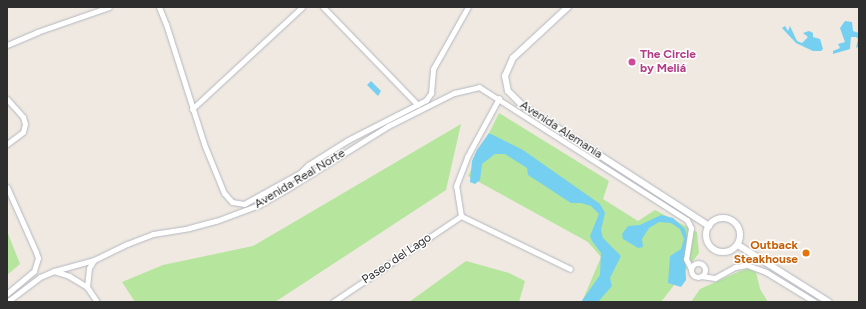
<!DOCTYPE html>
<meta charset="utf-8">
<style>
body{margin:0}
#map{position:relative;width:866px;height:309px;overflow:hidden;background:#efe9e1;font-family:Figtree,sans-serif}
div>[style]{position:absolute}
.green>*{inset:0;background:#b6e59e}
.water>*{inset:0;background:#75cff0}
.roads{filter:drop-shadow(0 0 1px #b4b7c1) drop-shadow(0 0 1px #b4b7c1)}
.minor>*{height:5px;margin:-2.5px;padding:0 2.5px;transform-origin:2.5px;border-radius:2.5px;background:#fff}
.minor>.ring{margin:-2.5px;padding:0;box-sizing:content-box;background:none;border:5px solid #fff;border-radius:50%}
.tertiary>*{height:6px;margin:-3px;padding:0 3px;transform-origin:3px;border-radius:3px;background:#fff}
.tertiary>.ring{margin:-3px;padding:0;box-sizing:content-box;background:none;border:6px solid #fff;border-radius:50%}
.dots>*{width:11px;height:11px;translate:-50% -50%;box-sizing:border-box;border:2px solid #fff;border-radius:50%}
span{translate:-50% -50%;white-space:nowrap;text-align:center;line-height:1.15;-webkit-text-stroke:3px #fff;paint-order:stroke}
.hotel-label{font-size:12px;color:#b23c85;font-weight:700}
.left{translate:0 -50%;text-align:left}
.street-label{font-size:12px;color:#2e2e2e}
.food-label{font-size:12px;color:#c56008;font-weight:700}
.right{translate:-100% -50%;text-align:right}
.frame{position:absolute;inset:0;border:8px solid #2e2e2e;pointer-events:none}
</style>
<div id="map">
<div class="green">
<i style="clip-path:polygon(499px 113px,609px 181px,603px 199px,638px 221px,655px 210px,697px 232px,699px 253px,661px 302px,582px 302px,601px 257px,588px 242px,468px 176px)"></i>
<i style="clip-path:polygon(461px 124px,446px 190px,275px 302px,135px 302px,122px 282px,163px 265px,253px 246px)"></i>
<i style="clip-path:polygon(7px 231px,20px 264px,7px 275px)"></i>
<i style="clip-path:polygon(466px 261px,509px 273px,525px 281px,519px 302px,409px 302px)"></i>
<i style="clip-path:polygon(748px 269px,756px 272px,760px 289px,768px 302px,691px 302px,700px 289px,740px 271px)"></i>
</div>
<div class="water">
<i style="clip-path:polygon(845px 21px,852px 22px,853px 31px,859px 33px,859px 46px,856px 48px,858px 39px,856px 37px,851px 37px,850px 49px,833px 54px,833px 51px,840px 48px,838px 44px,845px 42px,840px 28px)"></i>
<i style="clip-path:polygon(785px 26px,788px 31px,790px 26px,797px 41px,802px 43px,808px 37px,803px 33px,809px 31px,813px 33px,813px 37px,820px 39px,823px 49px,821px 51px,813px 51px,796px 43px,782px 28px)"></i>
<i style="clip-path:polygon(371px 81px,381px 91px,378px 96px,367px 85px)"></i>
<i style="clip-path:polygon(489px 133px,523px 150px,600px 204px,605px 213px,601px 230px,603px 238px,621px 256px,610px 278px,612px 286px,598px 302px,581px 302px,600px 275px,601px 253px,592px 241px,590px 236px,599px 214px,591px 206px,581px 203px,571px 203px,528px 175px,527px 168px,505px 154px,495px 154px,482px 164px,480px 180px,475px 184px,470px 182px,472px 161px,477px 150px)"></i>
<i style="clip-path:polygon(661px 215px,673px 218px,685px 229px,687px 237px,685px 258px,686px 280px,681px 287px,668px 283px,670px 256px,681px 249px,684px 239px,680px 229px,671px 223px,659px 222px,649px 228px,642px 239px,643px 247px,638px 248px,623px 239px,622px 234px,628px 226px,640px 225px)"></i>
</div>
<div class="roads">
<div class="minor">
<i style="left:159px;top:7px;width:18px;rotate:68deg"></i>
<i style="left:166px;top:24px;width:126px;rotate:72.4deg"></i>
<i style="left:204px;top:144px;width:53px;rotate:67.8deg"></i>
<i style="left:224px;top:193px;width:12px;rotate:48deg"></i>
<i style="left:232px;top:202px;width:12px;rotate:9deg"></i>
<i style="left:244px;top:204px;width:64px;rotate:-29deg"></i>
<i style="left:300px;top:173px;width:11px;rotate:-45deg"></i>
<i style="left:308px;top:165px;width:47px;rotate:-32deg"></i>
<i style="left:348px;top:140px;width:88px;rotate:-27.1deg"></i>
<i style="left:426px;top:100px;width:9px;rotate:-54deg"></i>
<i style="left:431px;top:93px;width:24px;rotate:-85deg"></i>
<i style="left:433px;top:69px;width:71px;rotate:-60.6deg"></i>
<i style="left:323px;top:7px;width:136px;rotate:45.9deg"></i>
<i style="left:7px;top:45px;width:33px;rotate:-23deg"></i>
<i style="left:37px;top:32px;width:76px;rotate:-19.1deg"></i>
<i style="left:7px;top:99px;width:24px;rotate:48deg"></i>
<i style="left:23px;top:117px;width:7px;rotate:74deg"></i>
<i style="left:25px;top:124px;width:8px;rotate:104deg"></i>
<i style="left:23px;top:132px;width:20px;rotate:143deg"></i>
<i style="left:192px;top:109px;width:150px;rotate:-42.8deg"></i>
<i style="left:7px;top:187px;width:71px;rotate:66deg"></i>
<i style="left:36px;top:252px;width:6px;rotate:72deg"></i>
<i style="left:38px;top:258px;width:14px;rotate:107deg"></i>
<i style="left:34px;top:271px;width:35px;rotate:140deg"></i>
<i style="left:461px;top:216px;width:30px;rotate:-99deg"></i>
<i style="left:456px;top:186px;width:31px;rotate:-69deg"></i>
<i style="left:467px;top:157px;width:67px;rotate:-61.5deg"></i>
<i style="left:461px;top:216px;width:121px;rotate:25.9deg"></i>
<i style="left:94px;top:260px;width:9px;rotate:122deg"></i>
<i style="left:89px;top:268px;width:19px;rotate:96deg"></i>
<i style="left:87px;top:287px;width:18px;rotate:56deg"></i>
<i class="ring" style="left:691px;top:263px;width:9px;height:9px"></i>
<i style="left:54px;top:271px;width:16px;rotate:18deg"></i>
<i style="left:69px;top:276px;width:21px;rotate:31deg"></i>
<i style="left:701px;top:276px;width:14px;rotate:8deg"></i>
<i style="left:715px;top:278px;width:23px;rotate:-29deg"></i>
<i style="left:735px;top:267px;width:12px;rotate:-9deg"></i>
<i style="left:747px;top:265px;width:20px;rotate:20deg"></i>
<i style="left:766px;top:272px;width:57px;rotate:31.5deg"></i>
<i style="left:7px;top:302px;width:41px;rotate:-37.1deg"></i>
<i style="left:40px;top:277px;width:15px;rotate:-23deg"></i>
<i style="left:54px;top:271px;width:41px;rotate:-15.4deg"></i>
<i style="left:94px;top:260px;width:37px;rotate:-26deg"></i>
<i style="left:127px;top:244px;width:28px;rotate:-21deg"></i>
<i style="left:153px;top:234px;width:36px;rotate:-9deg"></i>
<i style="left:189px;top:228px;width:28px;rotate:-15deg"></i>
<i style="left:216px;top:221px;width:46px;rotate:-20.4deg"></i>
<i style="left:259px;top:205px;width:38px;rotate:-30deg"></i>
<i style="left:292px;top:186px;width:113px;rotate:-32deg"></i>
<i style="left:388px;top:126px;width:74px;rotate:-26.6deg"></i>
<i style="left:454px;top:93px;width:26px;rotate:-13deg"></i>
<i style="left:479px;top:87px;width:247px;rotate:32.6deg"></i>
<i style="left:687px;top:220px;width:9px;rotate:63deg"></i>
<i style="left:691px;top:228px;width:31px;rotate:99deg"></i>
<i style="left:686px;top:259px;width:11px;rotate:63deg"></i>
<i style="left:333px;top:302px;width:154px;rotate:-33.9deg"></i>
</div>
<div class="tertiary">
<i style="left:568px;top:7px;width:75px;rotate:137.2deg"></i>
<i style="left:513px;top:58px;width:20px;rotate:114deg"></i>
<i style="left:505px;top:76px;width:15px;rotate:79deg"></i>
<i style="left:508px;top:91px;width:20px;rotate:45deg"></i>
<i style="left:522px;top:105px;width:223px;rotate:32.9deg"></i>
<i class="ring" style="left:706px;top:218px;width:28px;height:28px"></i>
<i style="left:738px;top:245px;width:107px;rotate:32.1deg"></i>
</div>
</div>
<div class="dots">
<i style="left:632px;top:62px;background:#d1479c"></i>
<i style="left:806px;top:253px;background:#e8710a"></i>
</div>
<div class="hotel-label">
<span class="left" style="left:640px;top:62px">The Circle<br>by Meliá</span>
</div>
<div class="street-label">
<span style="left:561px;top:130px;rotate:33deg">Avenida Alemania</span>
<span style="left:300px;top:179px;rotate:-31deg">Avenida Real Norte</span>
<span style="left:397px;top:259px;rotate:-34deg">Paseo del Lago</span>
</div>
<div class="food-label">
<span class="right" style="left:798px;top:253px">Outback<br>Steakhouse</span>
</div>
<div class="frame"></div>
</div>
